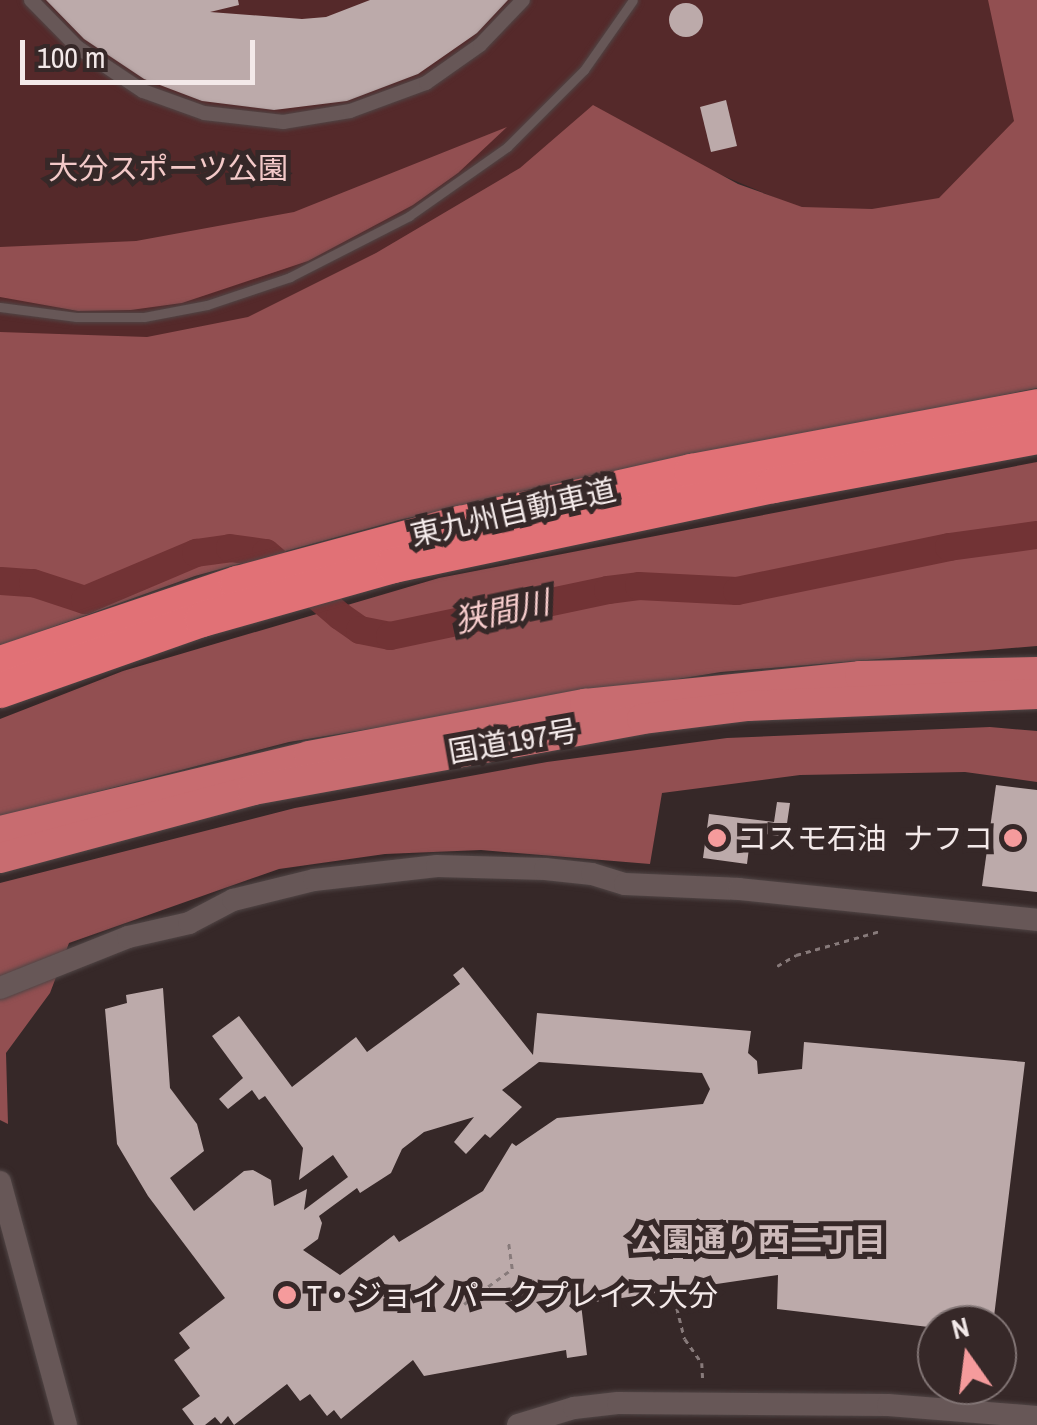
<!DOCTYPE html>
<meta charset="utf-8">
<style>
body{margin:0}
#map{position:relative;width:1037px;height:1425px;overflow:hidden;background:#362828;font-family:"Archivo Narrow","Noto Sans JP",sans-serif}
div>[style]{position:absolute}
.green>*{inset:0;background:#55292a}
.forest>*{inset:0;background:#924f51}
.stream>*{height:5px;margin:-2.5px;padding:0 2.5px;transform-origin:2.5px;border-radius:2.5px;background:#723335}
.river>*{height:28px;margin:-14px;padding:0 14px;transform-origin:14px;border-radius:14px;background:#723335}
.building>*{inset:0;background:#bcaaaa}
.round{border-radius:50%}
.path>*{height:2.5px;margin-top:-1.25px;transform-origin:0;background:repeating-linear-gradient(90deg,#877a7a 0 5px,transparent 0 10px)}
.roads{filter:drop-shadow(0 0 2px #504545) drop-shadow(0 0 2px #504545)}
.service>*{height:9px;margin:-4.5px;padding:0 4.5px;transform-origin:4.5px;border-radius:4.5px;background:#675757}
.pedestrian>*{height:14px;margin:-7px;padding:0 7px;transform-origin:7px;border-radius:7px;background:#675757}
.tertiary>*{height:22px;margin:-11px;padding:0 11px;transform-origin:11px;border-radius:11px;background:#675757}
.trunk>*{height:30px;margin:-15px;padding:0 15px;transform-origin:15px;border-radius:15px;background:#c86c70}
.motorway>*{height:35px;margin:-17.5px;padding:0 17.5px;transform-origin:17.5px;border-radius:17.5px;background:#e17176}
.dots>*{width:28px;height:28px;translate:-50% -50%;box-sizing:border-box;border:5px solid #362828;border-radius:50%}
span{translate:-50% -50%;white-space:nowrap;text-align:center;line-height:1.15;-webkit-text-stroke:10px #362828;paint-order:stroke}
.park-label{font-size:30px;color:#f3c9c8}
.street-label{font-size:30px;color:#f3e9e9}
.poi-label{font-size:30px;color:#f3e9e9}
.left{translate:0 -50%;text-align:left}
.right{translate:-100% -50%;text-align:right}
.water-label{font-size:32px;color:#f9cece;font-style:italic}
.neighbourhood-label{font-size:32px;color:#ccb9b9;font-weight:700}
.north{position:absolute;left:917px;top:1305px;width:100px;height:100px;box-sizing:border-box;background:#362828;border:2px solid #827575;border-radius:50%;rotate:346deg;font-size:28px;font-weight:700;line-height:40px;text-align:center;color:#f3e9e9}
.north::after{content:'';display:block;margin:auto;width:35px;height:45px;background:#f59b9c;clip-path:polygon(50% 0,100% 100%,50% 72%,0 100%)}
.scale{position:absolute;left:20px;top:40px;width:235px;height:45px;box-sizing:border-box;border:5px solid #f3e9e9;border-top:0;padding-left:12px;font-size:30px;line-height:35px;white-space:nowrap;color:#f3e9e9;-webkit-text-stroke:8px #362828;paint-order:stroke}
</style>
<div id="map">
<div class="green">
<i style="clip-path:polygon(0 0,1037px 0,1037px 178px,969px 195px,828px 220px,600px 124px,305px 312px,128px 347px,0 333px)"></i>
</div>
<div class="forest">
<i style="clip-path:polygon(988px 0,1037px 0,1037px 388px,403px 519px,195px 576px,0 646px,0 332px,147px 337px,248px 317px,376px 253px,520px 168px,593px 105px,738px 184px,802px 207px,872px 209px,939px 198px,1014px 121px)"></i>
<i style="clip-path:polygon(507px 127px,458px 173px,413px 205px,308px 261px,182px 303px,131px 310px,78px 311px,0 297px,0 247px,136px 241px,294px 212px)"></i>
<i style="clip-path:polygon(1037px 462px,1037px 646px,721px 672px,289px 742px,0 817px,0 719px,123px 671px,439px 578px)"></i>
<i style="clip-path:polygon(990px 727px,1037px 731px,1037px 782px,965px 772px,800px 775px,662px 793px,650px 864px,481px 850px,385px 854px,279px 869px,69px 943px,50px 993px,6px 1053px,8px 1124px,0 1120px,0 883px,295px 808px,547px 762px,727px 738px)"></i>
</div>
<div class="stream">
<i style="left:0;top:582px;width:1px;rotate:-45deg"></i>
</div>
<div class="river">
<i style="left:1px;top:581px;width:32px;rotate:4deg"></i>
<i style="left:33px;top:583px;width:55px;rotate:18.1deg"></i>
<i style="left:85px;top:600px;width:121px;rotate:-22.9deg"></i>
<i style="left:196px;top:553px;width:34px;rotate:-8deg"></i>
<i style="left:230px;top:548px;width:36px;rotate:8deg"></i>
<i style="left:266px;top:553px;width:97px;rotate:40.4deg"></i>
<i style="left:340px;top:616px;width:24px;rotate:35deg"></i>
<i style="left:360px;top:630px;width:31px;rotate:11deg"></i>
<i style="left:390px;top:636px;width:223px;rotate:-11.9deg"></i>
<i style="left:608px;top:590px;width:31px;rotate:-7deg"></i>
<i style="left:639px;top:586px;width:98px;rotate:2.9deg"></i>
<i style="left:737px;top:591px;width:217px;rotate:-11.7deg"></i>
<i style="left:949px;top:547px;width:89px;rotate:-7.8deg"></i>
</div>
<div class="building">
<i style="clip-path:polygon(46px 0,238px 0,239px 5px,210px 12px,302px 19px,326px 17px,370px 0,508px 0,477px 33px,418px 74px,347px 101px,274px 110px,202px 101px,144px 79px,84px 39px)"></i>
<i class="round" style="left:669px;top:3px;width:34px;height:34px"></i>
<i style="clip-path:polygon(726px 100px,737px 146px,711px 152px,700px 107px)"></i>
<i style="clip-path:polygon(996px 785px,1037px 790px,1037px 892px,982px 886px)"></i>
<i style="clip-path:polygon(777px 802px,790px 803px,785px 837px,751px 832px,747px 864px,703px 858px,709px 814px,774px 822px)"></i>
<i style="clip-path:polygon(evenodd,463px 967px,533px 1055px,537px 1013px,751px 1031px,748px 1053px,757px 1061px,758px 1074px,802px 1069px,804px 1042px,1025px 1062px,993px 1325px,937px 1328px,777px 1309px,778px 1275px,581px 1304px,587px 1355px,567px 1358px,566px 1350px,424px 1376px,413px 1360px,341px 1419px,334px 1410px,327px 1416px,310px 1394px,300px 1401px,287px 1384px,234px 1425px,228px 1416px,221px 1424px,215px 1417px,205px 1425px,194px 1425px,182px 1409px,200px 1396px,174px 1360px,190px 1348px,179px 1333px,225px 1298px,148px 1196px,117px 1144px,105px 1009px,127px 1003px,126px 995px,163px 988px,170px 1088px,197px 1124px,204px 1151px,170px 1178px,194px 1211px,244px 1171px,253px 1170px,271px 1180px,274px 1206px,307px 1189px,304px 1210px,348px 1177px,333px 1155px,299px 1180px,303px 1148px,265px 1096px,259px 1100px,252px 1090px,228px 1109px,219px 1099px,243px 1078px,212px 1036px,239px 1016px,292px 1087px,356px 1037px,367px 1052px,460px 984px,453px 975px,463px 967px,539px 1062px,702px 1073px,710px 1089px,703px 1104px,557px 1118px,516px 1146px,512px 1143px,483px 1191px,399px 1242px,394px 1235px,340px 1275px,303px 1250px,318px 1239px,322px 1223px,319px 1216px,357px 1188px,360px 1193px,391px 1173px,402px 1149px,424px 1132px,474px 1117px,454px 1142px,466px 1154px,485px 1134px,490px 1138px,522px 1107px,502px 1090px,539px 1062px)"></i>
</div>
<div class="path">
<i style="left:777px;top:966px;width:22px;rotate:-30deg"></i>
<i style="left:796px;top:955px;width:87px;rotate:-15.9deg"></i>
<i style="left:464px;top:1304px;width:59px;rotate:-36.1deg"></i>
<i style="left:512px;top:1269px;width:29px;rotate:-98deg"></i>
<i style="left:677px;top:1308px;width:32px;rotate:76deg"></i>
<i style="left:685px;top:1339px;width:29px;rotate:55deg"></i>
<i style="left:702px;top:1363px;width:19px;rotate:87deg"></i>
</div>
<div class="roads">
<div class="service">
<i style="left:0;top:307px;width:77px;rotate:7.5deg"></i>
<i style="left:76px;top:317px;width:68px"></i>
<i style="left:144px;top:317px;width:64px;rotate:-10.8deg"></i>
<i style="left:207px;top:305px;width:88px;rotate:-18.6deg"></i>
<i style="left:290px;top:277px;width:134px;rotate:-27.1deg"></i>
<i style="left:409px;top:216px;width:120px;rotate:-35.1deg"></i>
<i style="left:507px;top:147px;width:109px;rotate:-45deg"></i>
<i style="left:584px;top:70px;width:85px;rotate:-55deg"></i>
</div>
<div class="pedestrian">
<i style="left:31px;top:0;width:66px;rotate:45.6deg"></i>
<i style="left:77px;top:47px;width:79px;rotate:33.7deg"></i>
<i style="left:143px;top:91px;width:65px;rotate:19.8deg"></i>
<i style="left:204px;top:113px;width:80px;rotate:6.5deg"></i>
<i style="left:283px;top:122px;width:68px;rotate:-9.3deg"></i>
<i style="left:350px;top:111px;width:81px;rotate:-20.2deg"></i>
<i style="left:426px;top:83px;width:66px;rotate:-35.1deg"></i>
<i style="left:480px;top:45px;width:62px;rotate:-46.3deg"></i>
</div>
<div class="tertiary">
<i style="left:0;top:988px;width:138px;rotate:-21.7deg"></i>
<i style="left:128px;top:937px;width:63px;rotate:-12.9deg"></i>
<i style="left:189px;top:923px;width:50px;rotate:-27.6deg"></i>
<i style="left:233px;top:900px;width:83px;rotate:-13.9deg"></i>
<i style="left:314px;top:880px;width:124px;rotate:-6.5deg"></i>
<i style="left:437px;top:866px;width:108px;rotate:1.6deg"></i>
<i style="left:545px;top:869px;width:47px;rotate:6.1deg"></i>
<i style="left:592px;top:874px;width:34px;rotate:17deg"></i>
<i style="left:625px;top:884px;width:114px;rotate:2.5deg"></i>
<i style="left:739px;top:889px;width:300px;rotate:5.9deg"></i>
<i style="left:0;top:1182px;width:252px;rotate:74.8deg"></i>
<i style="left:518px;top:1425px;width:59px;rotate:-16.9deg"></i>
<i style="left:574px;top:1408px;width:44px;rotate:-6.5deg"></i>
<i style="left:618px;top:1403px;width:270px;rotate:0.4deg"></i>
<i style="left:888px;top:1405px;width:149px;rotate:4.6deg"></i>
</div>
<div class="trunk">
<i style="left:0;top:831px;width:318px;rotate:-13.6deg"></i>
<i style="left:309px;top:756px;width:281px;rotate:-10.7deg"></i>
<i style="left:585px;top:704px;width:276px;rotate:-5.8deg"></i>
<i style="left:860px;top:676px;width:177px;rotate:-1.3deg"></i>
<i style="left:0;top:858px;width:262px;rotate:-15deg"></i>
<i style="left:253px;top:790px;width:395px;rotate:-10.3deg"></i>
<i style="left:642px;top:719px;width:107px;rotate:-7deg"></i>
<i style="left:748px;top:706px;width:289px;rotate:-2.4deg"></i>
</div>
<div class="motorway">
<i style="left:0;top:663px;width:250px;rotate:-18.7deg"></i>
<i style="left:237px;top:583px;width:231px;rotate:-15.1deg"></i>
<i style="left:460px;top:523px;width:237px;rotate:-12.7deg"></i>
<i style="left:691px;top:471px;width:352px;rotate:-10.6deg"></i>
<i style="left:0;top:690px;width:214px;rotate:-19.4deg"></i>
<i style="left:202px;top:619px;width:198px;rotate:-15.8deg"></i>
<i style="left:393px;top:565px;width:388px;rotate:-11.9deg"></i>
<i style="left:773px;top:485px;width:269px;rotate:-10.5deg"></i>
</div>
</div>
<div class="dots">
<i style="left:717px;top:838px;background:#f59b9c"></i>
<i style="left:1013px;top:838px;background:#f59b9c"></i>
<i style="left:287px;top:1295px;background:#f59b9c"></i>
</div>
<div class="park-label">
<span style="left:168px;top:168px">大分スポーツ公園</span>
</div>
<div class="street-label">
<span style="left:513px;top:512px;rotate:-13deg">東九州自動車道</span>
<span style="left:513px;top:741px;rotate:-10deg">国道197号</span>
</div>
<div class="poi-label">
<span class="left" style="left:737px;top:838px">コスモ石油</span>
<span class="right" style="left:993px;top:838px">ナフコ</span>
<span class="left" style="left:307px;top:1295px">T・ジョイ パークプレイス大分</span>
</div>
<div class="water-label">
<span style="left:502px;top:612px;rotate:-12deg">狭間川</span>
</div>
<div class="neighbourhood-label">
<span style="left:758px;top:1240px">公園通り西二丁目</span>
</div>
<div class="north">N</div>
<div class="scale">100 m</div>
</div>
